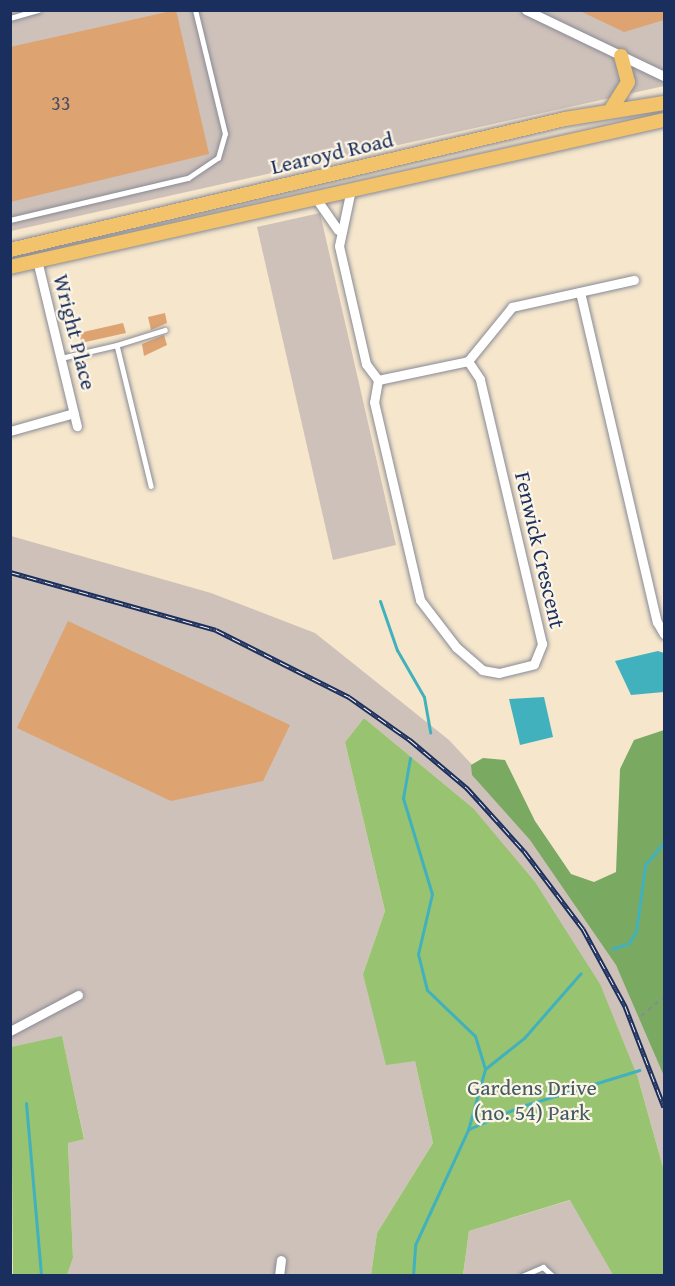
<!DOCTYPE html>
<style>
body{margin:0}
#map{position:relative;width:675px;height:1286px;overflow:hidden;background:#f5e6cc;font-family:"Gentium Book Plus",serif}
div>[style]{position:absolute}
.industrial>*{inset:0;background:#cec1ba}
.green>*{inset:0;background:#98c370}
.forest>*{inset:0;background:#7aa962}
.water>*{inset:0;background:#42b1be}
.stream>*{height:3px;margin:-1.5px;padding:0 1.5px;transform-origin:1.5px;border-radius:1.5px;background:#42b1be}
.building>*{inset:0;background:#dda370}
.path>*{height:1.5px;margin-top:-0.75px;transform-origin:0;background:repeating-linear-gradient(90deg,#888a95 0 4.5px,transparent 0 9px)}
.roads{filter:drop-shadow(0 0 2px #888a95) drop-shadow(0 0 2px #888a95)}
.service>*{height:4.5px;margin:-2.25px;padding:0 2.25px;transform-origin:2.25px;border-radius:2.25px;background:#fff}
.minor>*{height:9px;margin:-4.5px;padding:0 4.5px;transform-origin:4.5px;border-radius:4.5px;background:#fff}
.primary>*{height:14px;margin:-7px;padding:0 7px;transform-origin:7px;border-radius:7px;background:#f2c36a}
.rail>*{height:5px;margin-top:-2.5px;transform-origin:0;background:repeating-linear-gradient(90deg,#fcf5e5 0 9px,#1b2f5e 0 18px);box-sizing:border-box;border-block:2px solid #1b2f5e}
span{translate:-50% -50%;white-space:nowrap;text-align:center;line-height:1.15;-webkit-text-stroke:4.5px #fcf5e5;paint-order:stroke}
.number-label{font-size:20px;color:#4c4c62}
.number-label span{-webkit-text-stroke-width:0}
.street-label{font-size:22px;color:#1b2f5e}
.park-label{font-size:22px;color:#405b63}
.frame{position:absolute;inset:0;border:12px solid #1b2f5e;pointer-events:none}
</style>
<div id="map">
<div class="industrial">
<i style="clip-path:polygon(10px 11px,664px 11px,664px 86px,11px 231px)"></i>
<i style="clip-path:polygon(320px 213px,396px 545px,333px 560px,257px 227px)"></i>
<i style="clip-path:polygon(11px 536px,211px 593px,315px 633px,449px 740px,504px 799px,587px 909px,664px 1057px,664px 1171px,638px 1078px,473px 808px,364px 718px,345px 742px,385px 911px,363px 974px,415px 1061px,433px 1143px,377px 1233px,371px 1275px,67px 1275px,73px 1258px,68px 1142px,84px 1138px,62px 1037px,11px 1047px)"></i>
<i style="clip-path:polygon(571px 1200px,613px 1275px,463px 1276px,469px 1231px)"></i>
</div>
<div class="green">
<i style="clip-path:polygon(364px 718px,473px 808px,535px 882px,600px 984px,638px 1078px,664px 1171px,664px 1275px,613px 1275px,570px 1200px,469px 1231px,463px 1275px,371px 1275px,377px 1233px,433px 1143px,415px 1061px,386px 1065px,363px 974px,385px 911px,345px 742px)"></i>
<i style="clip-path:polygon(62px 1036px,84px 1139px,68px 1143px,73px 1258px,67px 1275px,13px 1275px,11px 1047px)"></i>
</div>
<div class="forest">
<i style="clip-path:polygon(664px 730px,664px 1076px,616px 965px,530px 840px,472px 775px,471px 765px,483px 758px,505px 760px,535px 821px,571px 874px,594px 882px,616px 872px,620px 769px,634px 740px)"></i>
</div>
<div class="water">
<i style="clip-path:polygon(658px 651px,664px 653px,664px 692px,631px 695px,615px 661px)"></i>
<i style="clip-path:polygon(544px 697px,553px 737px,520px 745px,509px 699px)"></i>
</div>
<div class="stream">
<i style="left:380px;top:601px;width:52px;rotate:70.9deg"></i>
<i style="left:397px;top:650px;width:54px;rotate:60.1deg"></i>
<i style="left:424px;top:697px;width:36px;rotate:80deg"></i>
<i style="left:410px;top:758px;width:41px;rotate:99.9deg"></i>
<i style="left:403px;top:798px;width:100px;rotate:73.2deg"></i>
<i style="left:432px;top:894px;width:62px;rotate:103.1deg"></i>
<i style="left:418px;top:954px;width:37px;rotate:76deg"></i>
<i style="left:427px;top:990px;width:66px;rotate:43.8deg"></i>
<i style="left:475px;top:1036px;width:34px;rotate:73deg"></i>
<i style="left:612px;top:949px;width:18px;rotate:-19deg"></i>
<i style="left:629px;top:943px;width:13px;rotate:-58deg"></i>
<i style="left:636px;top:932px;width:68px;rotate:-82.3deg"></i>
<i style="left:645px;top:865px;width:30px;rotate:-50deg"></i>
<i style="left:663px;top:1060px;width:1px"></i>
<i style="left:26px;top:1103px;width:174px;rotate:85deg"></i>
<i style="left:469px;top:1129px;width:55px;rotate:-23.7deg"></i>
<i style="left:519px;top:1107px;width:126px;rotate:-17.1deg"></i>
<i style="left:413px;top:1276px;width:31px;rotate:-86deg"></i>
<i style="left:415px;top:1245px;width:127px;rotate:-65.3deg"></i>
<i style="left:468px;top:1130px;width:63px;rotate:-74.4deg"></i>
<i style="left:485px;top:1069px;width:50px;rotate:-38.5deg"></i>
<i style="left:524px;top:1038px;width:86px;rotate:-48.8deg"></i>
</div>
<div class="building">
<i style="clip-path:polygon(176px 10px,209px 154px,10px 202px,10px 47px)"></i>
<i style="clip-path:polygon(578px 10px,664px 10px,664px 20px,624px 32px)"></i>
<i style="clip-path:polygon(165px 313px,167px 323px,151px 330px,148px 317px)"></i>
<i style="clip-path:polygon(123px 323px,126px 333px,81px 343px,79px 333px)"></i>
<i style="clip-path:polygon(164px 335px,167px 345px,144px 356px,142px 344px)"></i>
<i style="clip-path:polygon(68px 621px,290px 725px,263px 781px,171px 801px,17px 728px)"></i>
</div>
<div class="path">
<i style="left:641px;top:1016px;width:30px;rotate:-40deg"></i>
</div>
<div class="roads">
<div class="service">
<i style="left:10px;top:18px;width:29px;rotate:-16deg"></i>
<i style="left:10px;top:220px;width:183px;rotate:-13.3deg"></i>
<i style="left:188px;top:178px;width:36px;rotate:-34deg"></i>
<i style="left:218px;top:158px;width:25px;rotate:-74deg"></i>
<i style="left:225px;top:134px;width:128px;rotate:-103.6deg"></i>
<i style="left:117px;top:345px;width:50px;rotate:-17.4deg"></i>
<i style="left:61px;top:358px;width:57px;rotate:-13.1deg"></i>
<i style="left:117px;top:345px;width:145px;rotate:76.4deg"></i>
<i style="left:522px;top:1276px;width:23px;rotate:-23deg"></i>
<i style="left:543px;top:1267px;width:13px;rotate:42deg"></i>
</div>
<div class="minor">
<i style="left:526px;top:10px;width:153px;rotate:25.6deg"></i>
<i style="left:351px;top:189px;width:58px;rotate:101.9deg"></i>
<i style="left:339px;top:246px;width:121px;rotate:77.1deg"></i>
<i style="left:366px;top:364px;width:20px;rotate:53deg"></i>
<i style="left:378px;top:380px;width:92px;rotate:-11.9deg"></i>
<i style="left:468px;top:361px;width:70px;rotate:-50.8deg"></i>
<i style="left:512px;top:307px;width:125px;rotate:-12.5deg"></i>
<i style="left:315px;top:197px;width:40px;rotate:55.1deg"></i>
<i style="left:37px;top:260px;width:171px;rotate:76.5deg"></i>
<i style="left:580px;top:292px;width:339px;rotate:76.9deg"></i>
<i style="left:657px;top:622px;width:14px;rotate:60deg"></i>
<i style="left:378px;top:380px;width:22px;rotate:100deg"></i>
<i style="left:374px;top:402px;width:203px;rotate:76.9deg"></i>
<i style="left:420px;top:600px;width:59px;rotate:52.5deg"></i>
<i style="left:456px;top:647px;width:35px;rotate:41deg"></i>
<i style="left:482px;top:670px;width:17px;rotate:10deg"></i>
<i style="left:499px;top:673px;width:36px;rotate:-14deg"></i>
<i style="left:534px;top:664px;width:22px;rotate:-68deg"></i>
<i style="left:542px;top:644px;width:272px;rotate:-103.2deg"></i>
<i style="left:480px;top:379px;width:22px;rotate:-124deg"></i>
<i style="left:10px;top:431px;width:66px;rotate:-15.7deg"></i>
<i style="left:10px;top:1031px;width:77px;rotate:-27.9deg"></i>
<i style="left:279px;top:1276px;width:16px;rotate:-83deg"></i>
</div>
<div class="primary">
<i style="left:610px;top:111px;width:34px;rotate:-58deg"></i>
<i style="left:628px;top:82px;width:27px;rotate:-105deg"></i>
<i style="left:10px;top:250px;width:570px;rotate:-13.28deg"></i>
<i style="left:565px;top:119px;width:100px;rotate:-9.2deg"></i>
<i style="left:10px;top:267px;width:670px;rotate:-12.67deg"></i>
</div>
</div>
<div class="rail">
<i style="left:10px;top:572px;width:214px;rotate:15.7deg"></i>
<i style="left:216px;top:630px;width:149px;rotate:26.7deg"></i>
<i style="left:349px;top:697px;width:75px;rotate:35.2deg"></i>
<i style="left:410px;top:740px;width:75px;rotate:40.1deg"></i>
<i style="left:467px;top:788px;width:85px;rotate:47.9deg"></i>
<i style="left:524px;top:851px;width:98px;rotate:52.9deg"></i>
<i style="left:583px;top:929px;width:88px;rotate:61.4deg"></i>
<i style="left:625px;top:1006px;width:108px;rotate:68.9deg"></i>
</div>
<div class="number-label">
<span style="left:61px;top:102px">33</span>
</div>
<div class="street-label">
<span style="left:332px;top:153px;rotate:-13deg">Learoyd Road</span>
<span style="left:75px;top:332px;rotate:76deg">Wright Place</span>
<span style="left:540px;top:550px;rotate:77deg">Fenwick Crescent</span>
</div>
<div class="park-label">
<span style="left:532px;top:1100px">Gardens Drive<br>(no. 54) Park</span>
</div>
<div class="frame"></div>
</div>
